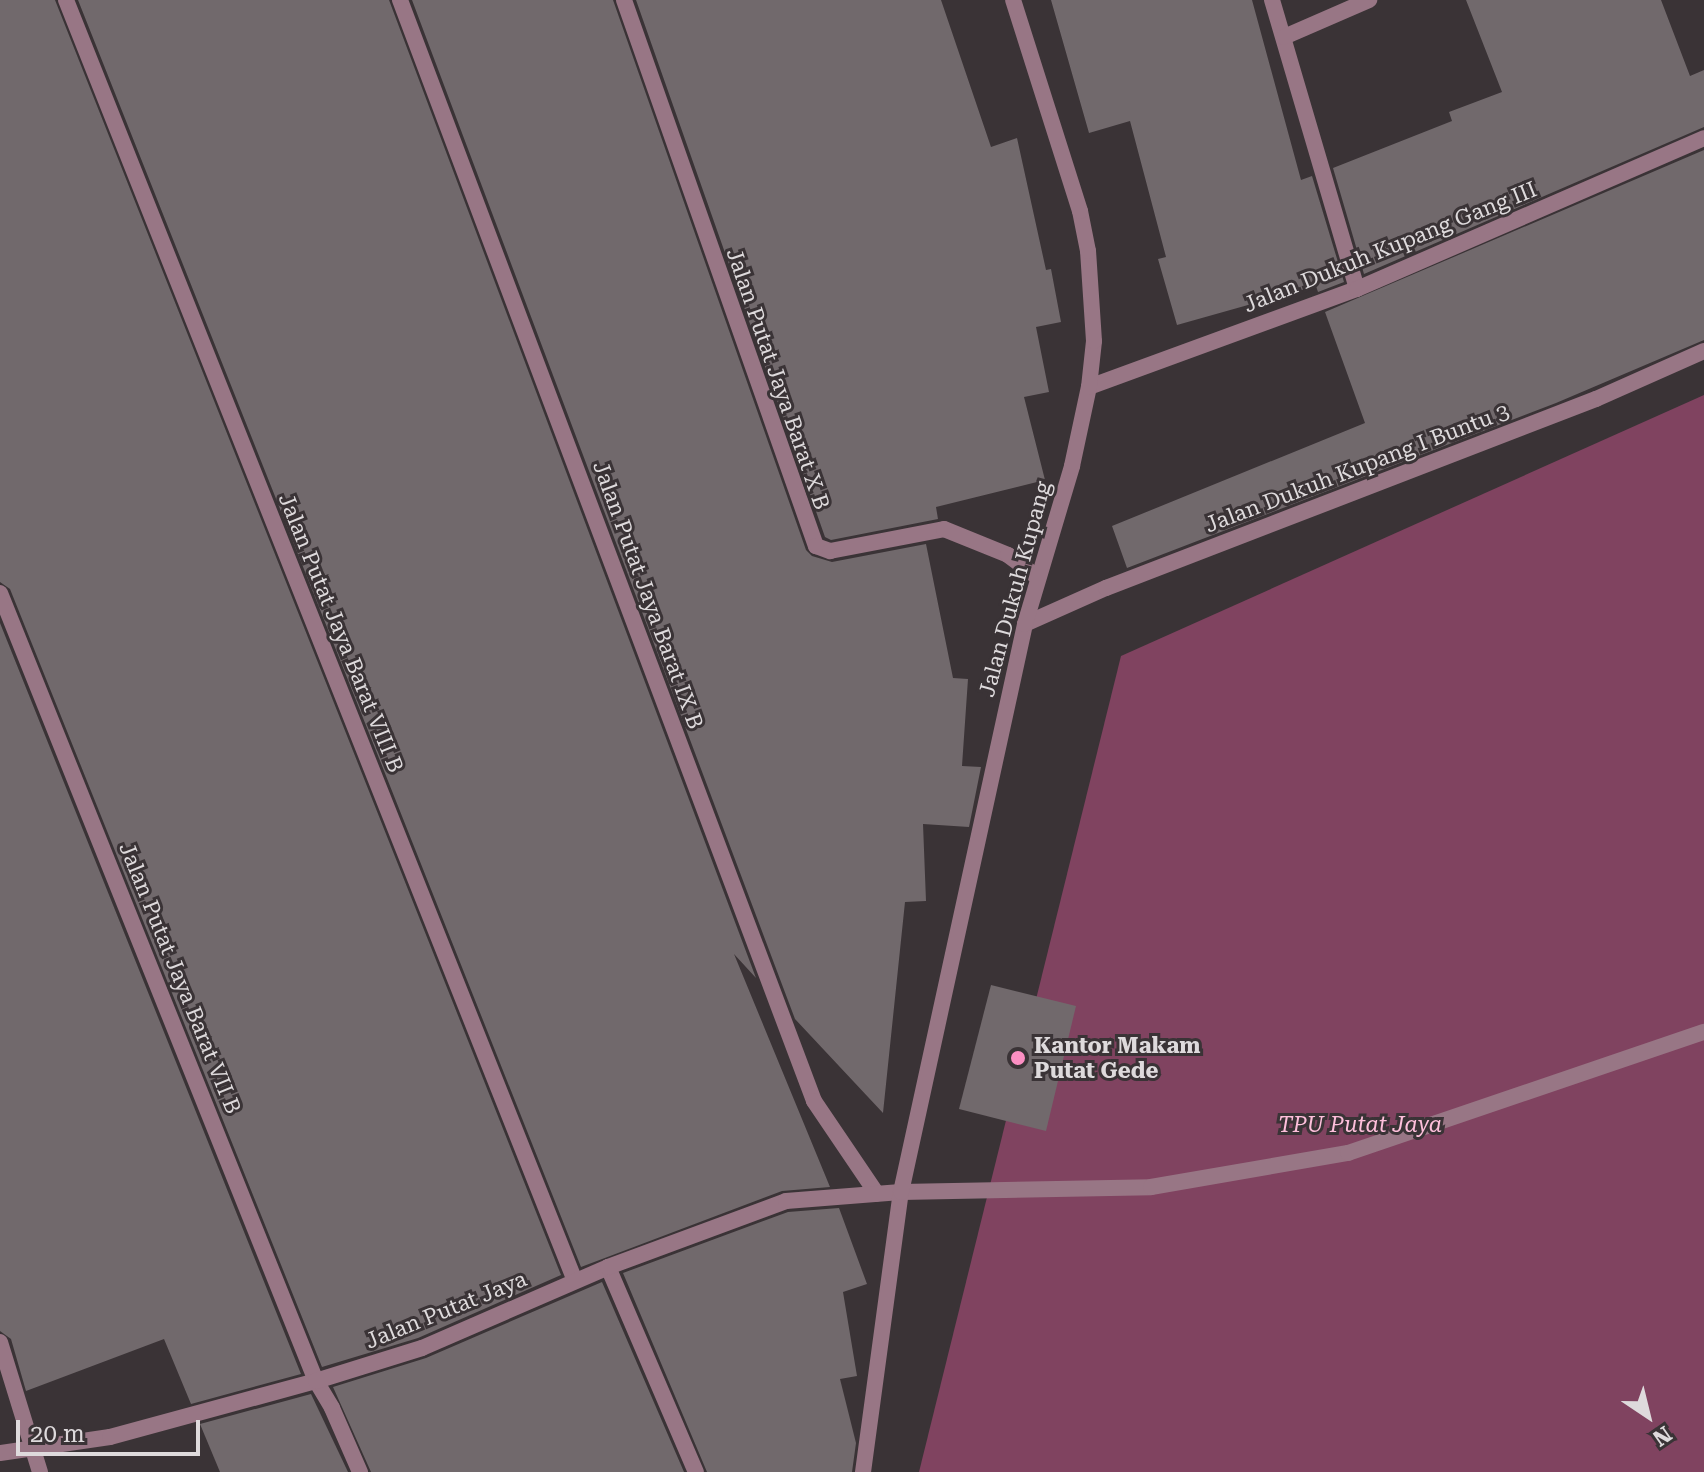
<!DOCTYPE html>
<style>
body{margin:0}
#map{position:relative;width:1704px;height:1472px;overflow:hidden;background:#3a3336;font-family:"Roboto Serif",serif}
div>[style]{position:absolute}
.green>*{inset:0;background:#804360}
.building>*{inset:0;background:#71696c}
.service>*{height:16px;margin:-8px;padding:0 8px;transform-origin:8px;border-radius:8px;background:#987685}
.minor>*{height:16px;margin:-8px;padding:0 8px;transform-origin:8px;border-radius:8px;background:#987685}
.dots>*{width:22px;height:22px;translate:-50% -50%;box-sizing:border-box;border:4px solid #3a3336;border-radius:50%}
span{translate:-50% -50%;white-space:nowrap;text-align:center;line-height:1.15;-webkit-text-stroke:6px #3a3336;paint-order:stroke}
.street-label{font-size:22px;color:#dedadc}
.poi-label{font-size:22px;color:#dedadc;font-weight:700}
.left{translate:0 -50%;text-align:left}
.park-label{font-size:22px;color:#febfdb;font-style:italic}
.north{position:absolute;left:1608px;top:1376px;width:80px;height:80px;-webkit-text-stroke:6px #3a3336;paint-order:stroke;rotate:145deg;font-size:22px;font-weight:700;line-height:32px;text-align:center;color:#dedadc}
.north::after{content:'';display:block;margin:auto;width:28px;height:36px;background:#dedadc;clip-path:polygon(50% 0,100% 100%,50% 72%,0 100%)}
.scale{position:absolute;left:16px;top:1420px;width:184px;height:36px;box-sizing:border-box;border:4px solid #dedadc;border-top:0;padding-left:10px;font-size:24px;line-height:28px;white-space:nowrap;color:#dedadc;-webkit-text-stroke:6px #3a3336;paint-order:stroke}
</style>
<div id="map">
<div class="green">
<i style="clip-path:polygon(1704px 395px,1704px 1472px,919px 1472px,1121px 656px)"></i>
</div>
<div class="building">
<i style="clip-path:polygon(0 0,55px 0,561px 1275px,418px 1338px,322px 1367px,10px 589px,0 582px)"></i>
<i style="clip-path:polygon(78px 0,389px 0,756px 978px,734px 954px,830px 1187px,782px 1191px,581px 1267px)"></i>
<i style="clip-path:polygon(412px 0,613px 0,806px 550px,812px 556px,832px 562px,926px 544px,953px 678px,968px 679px,962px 766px,981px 767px,969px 827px,923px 824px,926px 901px,905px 902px,883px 1113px,795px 1019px)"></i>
<i style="clip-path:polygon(636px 0,941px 0,991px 147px,1017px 138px,1046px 270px,1051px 269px,1061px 322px,1036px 327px,1049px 392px,1024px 397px,1045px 480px,936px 507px,938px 519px,831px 540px,825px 537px)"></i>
<i style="clip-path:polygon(1051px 0,1252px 0,1301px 180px,1312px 176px,1344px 282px,1318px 292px,1316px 286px,1177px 325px,1158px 259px,1166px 257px,1130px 121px,1089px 133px)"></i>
<i style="clip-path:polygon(1466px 0,1661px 0,1690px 76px,1704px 70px,1704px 127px,1364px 274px,1333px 168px,1452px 121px,1449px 112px,1502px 92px)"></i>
<i style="clip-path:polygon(1704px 150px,1704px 340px,1556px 403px,1127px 568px,1112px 526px,1365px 423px,1325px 312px)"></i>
<i style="clip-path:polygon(0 623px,301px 1374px,191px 1404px,164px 1339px,26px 1391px,11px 1339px,0 1331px)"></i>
<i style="clip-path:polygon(991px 985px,1076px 1006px,1046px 1131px,959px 1109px)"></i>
<i style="clip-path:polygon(839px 1208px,867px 1284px,843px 1292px,857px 1376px,840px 1379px,856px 1443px,852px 1472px,707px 1472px,623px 1273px,788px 1212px)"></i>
<i style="clip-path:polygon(602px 1282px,684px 1472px,371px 1472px,333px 1387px,426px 1358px)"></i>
<i style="clip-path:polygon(311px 1394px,348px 1472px,220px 1472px,200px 1424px)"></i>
</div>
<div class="service">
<i style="left:901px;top:1192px;width:250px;rotate:-1.1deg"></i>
<i style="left:1151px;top:1187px;width:200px;rotate:-9.8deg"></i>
<i style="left:1348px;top:1153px;width:376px;rotate:-18.8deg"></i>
</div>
<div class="minor">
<i style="left:66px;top:0;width:1378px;rotate:68.33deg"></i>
<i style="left:400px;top:0;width:1176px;rotate:69.39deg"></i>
<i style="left:814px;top:1101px;width:112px;rotate:55.9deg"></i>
<i style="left:624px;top:0;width:579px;rotate:70.63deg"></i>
<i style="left:816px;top:546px;width:15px;rotate:20deg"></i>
<i style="left:830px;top:551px;width:116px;rotate:-10.9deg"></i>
<i style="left:944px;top:529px;width:69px;rotate:22.1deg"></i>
<i style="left:1008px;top:555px;width:36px;rotate:37deg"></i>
<i style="left:1272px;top:0;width:301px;rotate:73.6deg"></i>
<i style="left:1284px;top:37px;width:93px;rotate:-23.5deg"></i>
<i style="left:1089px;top:387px;width:285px;rotate:-20.1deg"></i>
<i style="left:1357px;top:289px;width:378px;rotate:-23.5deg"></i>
<i style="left:0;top:593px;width:849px;rotate:68.15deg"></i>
<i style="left:316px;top:1381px;width:31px;rotate:59deg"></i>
<i style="left:332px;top:1408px;width:70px;rotate:66.4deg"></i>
<i style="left:1025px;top:624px;width:89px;rotate:-24deg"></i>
<i style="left:1106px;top:588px;width:525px;rotate:-21.09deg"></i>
<i style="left:1596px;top:399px;width:118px;rotate:-24deg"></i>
<i style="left:608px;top:1267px;width:223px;rotate:66.8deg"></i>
<i style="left:0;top:1342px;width:136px;rotate:72.9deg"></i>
<i style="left:0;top:1453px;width:111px;rotate:-8.3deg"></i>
<i style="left:110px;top:1437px;width:213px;rotate:-15.2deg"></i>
<i style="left:316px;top:1381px;width:111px;rotate:-17.3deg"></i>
<i style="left:422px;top:1348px;width:203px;rotate:-23.5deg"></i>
<i style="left:608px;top:1267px;width:190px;rotate:-20.3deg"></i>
<i style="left:786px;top:1201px;width:115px;rotate:-4.5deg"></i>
<i style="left:863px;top:1472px;width:283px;rotate:-82.3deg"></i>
<i style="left:901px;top:1192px;width:581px;rotate:-77.68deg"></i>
<i style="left:1025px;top:624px;width:165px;rotate:-73.4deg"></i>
<i style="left:1072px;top:466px;width:81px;rotate:-77.9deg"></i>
<i style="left:1089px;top:387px;width:46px;rotate:-83.8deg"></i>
<i style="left:1094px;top:341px;width:90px;rotate:-93.8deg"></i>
<i style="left:1088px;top:251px;width:41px;rotate:-101.3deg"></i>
<i style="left:1080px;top:211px;width:221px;rotate:-107.6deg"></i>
</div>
<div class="dots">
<i style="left:1018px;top:1058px;background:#fc8fc3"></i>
</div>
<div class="street-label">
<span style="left:1390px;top:247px;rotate:-22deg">Jalan Dukuh Kupang Gang III</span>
<span style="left:778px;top:379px;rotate:71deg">Jalan Putat Jaya Barat X B</span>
<span style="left:1357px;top:468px;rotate:-21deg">Jalan Dukuh Kupang I Buntu 3</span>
<span style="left:1015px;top:589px;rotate:-75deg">Jalan Dukuh Kupang</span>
<span style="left:648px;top:595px;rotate:70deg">Jalan Putat Jaya Barat IX B</span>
<span style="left:341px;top:633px;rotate:68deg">Jalan Putat Jaya Barat VIII B</span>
<span style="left:180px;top:978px;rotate:68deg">Jalan Putat Jaya Barat VII B</span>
<span style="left:446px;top:1310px;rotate:-22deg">Jalan Putat Jaya</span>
</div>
<div class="poi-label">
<span class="left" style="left:1034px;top:1058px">Kantor Makam<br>Putat Gede</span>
</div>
<div class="park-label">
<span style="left:1360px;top:1125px">TPU Putat Jaya</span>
</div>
<div class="north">N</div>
<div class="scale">20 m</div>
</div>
